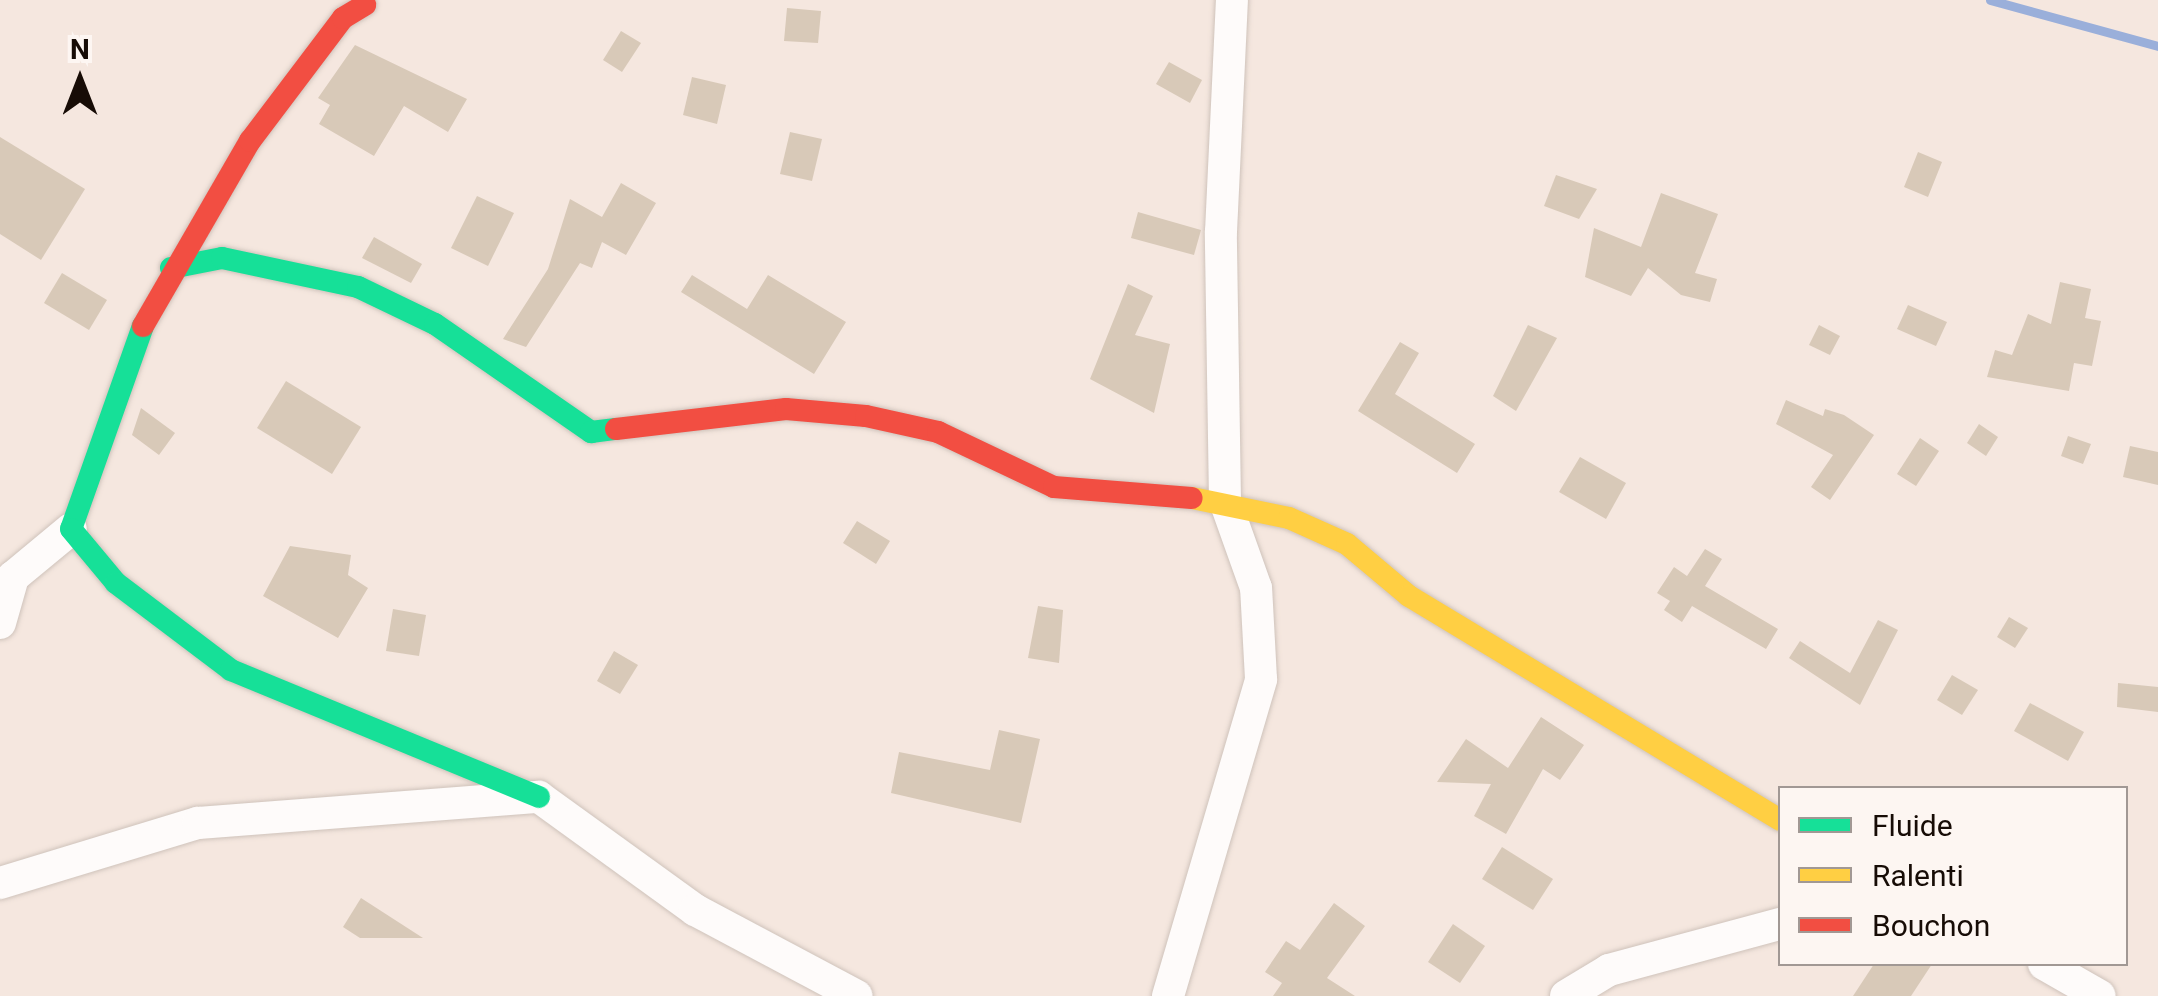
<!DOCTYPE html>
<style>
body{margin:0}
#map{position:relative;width:2158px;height:996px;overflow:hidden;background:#f5e7df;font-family:Roboto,sans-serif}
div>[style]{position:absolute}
.stream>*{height:9px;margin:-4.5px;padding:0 4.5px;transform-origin:4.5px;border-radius:4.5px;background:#9aafda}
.building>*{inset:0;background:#d8c9b8}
.roads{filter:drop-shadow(0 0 2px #cfc3bb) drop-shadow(0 0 2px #cfc3bb)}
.street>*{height:32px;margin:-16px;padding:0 16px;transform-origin:16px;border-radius:16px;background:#fefbfa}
.fast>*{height:22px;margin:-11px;padding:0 11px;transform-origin:11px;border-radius:11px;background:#16e098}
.slow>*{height:22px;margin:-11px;padding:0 11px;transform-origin:11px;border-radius:11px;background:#ffcf43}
.jam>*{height:22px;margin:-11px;padding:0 11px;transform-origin:11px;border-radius:11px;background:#f24e42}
span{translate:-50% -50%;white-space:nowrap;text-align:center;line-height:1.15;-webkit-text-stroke:8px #fdf6f2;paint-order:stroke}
.legend{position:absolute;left:1778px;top:786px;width:350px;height:180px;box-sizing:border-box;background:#fdf6f2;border:2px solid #a19894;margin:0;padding:12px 18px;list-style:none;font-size:30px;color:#170c06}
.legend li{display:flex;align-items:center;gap:20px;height:50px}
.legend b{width:50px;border:2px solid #a19894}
.north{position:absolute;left:30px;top:30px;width:100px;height:100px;-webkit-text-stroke:8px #fdf6f2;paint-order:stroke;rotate:0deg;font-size:28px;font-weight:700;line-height:40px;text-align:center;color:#170c06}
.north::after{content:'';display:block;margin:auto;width:35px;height:45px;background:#170c06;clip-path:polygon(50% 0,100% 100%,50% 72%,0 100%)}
</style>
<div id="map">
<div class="stream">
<i style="left:1990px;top:0;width:174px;rotate:15.3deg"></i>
</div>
<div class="building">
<i style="clip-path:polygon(787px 8px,821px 11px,818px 43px,784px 41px)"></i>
<i style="clip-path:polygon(621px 31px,641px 43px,622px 72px,603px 60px)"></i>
<i style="clip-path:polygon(355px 45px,467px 99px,448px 132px,404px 106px,374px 156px,319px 124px,330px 105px,318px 98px)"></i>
<i style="clip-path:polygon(1169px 62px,1202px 80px,1190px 103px,1156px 84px)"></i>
<i style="clip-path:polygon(692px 77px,726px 85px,717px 124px,683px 115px)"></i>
<i style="clip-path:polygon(790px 132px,822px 139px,812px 181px,780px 174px)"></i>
<i style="clip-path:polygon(0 137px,85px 189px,41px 260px,0 234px)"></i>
<i style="clip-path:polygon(1918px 152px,1942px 162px,1928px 197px,1904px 187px)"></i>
<i style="clip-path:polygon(1556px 175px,1597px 189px,1579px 219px,1544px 206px)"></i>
<i style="clip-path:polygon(621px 183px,656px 203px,626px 255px,602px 242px,592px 268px,580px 263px,526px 347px,503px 339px,548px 269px,570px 199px,602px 217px)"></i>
<i style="clip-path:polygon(1661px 193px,1718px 214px,1695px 273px,1717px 279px,1710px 302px,1681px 295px,1648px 268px,1631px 296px,1585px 277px,1594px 228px,1641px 247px)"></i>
<i style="clip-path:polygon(477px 196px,514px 213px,488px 266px,451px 248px)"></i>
<i style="clip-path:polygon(1138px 212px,1201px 230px,1194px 255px,1131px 238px)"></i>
<i style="clip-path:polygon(374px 237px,422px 264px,411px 283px,362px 258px)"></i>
<i style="clip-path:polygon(62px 273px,107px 300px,89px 330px,44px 303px)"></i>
<i style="clip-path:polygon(692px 275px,747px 309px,768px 275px,846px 322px,814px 374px,681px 292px)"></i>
<i style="clip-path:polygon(2060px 282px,2091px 289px,2085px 318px,2101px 321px,2092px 366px,2074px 363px,2069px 391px,1987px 377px,1995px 350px,2012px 355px,2028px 314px,2051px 324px)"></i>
<i style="clip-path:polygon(1128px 284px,1153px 296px,1135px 335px,1170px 344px,1154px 413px,1090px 379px)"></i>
<i style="clip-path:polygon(1908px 305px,1947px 322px,1936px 346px,1897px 329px)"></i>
<i style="clip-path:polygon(1528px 325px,1557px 338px,1516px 411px,1493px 396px)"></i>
<i style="clip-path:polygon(1819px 325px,1840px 336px,1830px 355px,1809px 345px)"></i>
<i style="clip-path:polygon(1400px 342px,1419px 353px,1395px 394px,1475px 444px,1457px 473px,1358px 411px)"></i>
<i style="clip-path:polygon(286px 381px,361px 427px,332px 474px,257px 428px)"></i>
<i style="clip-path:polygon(1786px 400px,1823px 416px,1825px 409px,1844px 415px,1874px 435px,1830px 500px,1811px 487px,1833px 455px,1776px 424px)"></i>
<i style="clip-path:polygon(141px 408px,175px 433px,159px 455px,132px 435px)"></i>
<i style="clip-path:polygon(1979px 424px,1998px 437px,1986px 456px,1967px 443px)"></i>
<i style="clip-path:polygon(2068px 436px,2091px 444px,2083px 464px,2061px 456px)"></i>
<i style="clip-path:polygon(1920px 438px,1939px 451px,1916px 486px,1897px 474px)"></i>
<i style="clip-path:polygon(2130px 446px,2158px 452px,2158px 485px,2123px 477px)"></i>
<i style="clip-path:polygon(1580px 457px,1626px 483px,1606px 519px,1559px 492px)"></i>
<i style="clip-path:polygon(857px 521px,890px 541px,876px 564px,843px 543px)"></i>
<i style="clip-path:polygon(290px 546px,351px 555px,348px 575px,368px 588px,338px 638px,263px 596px)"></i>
<i style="clip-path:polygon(1705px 549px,1722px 559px,1705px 586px,1778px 629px,1766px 649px,1692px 606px,1682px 622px,1664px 610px,1670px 601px,1657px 593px,1674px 567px,1687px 576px)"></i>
<i style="clip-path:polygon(1038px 606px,1063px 610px,1059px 663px,1028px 658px)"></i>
<i style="clip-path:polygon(393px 609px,426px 615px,419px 656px,386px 651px)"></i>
<i style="clip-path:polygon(2009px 617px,2028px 628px,2015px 648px,1997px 637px)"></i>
<i style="clip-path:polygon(1878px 620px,1898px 630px,1860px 705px,1789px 658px,1800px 641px,1850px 673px)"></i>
<i style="clip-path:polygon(614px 651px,638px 665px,620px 694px,597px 681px)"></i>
<i style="clip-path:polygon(1952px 675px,1978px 690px,1962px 715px,1937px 700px)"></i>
<i style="clip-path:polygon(2118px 683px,2158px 687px,2158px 712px,2117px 707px)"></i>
<i style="clip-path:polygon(2030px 703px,2084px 732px,2068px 761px,2014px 731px)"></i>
<i style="clip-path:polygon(1541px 717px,1584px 745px,1560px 780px,1543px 769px,1506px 834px,1474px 816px,1491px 784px,1437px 782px,1466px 739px,1508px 768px)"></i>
<i style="clip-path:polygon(999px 730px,1040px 739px,1021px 823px,891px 793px,899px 752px,990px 770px)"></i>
<i style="clip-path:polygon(1502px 847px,1553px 879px,1533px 910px,1482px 879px)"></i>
<i style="clip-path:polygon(361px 898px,423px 938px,360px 938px,343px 927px)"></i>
<i style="clip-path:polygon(1334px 903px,1365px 926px,1327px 978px,1355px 996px,1273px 996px,1282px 983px,1265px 972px,1286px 941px,1300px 950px)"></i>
<i style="clip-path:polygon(1453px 924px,1485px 946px,1460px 983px,1428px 962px)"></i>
<i style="clip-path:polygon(1874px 964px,1932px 964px,1911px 996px,1853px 996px)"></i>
</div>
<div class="roads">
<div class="street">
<i style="left:0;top:623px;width:48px;rotate:-74.2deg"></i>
<i style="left:13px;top:577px;width:75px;rotate:-39.6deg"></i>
<i style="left:0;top:883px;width:207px;rotate:-16.9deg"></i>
<i style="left:198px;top:823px;width:342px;rotate:-4.4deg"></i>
<i style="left:539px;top:797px;width:193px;rotate:35.9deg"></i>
<i style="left:695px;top:910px;width:183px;rotate:28deg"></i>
<i style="left:2044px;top:964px;width:64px;rotate:29.7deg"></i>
<i style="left:1168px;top:996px;width:330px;rotate:-73.6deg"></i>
<i style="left:1261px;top:679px;width:91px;rotate:-93.1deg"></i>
<i style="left:1256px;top:588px;width:92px;rotate:-109.6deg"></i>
<i style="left:1225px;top:501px;width:269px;rotate:-90.9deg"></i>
<i style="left:1221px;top:232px;width:232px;rotate:-87.3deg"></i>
<i style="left:1566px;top:996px;width:50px;rotate:-31.2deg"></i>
<i style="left:1609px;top:970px;width:177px;rotate:-15.1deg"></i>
</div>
<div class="fast">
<i style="left:171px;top:268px;width:52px;rotate:-11.1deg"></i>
<i style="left:222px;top:258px;width:139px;rotate:12deg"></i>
<i style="left:358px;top:287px;width:85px;rotate:25.7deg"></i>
<i style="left:435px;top:324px;width:190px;rotate:34.7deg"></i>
<i style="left:591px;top:432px;width:25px;rotate:-7deg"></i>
<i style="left:143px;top:326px;width:215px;rotate:109.5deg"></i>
<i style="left:71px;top:529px;width:70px;rotate:50.2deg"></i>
<i style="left:116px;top:583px;width:144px;rotate:37.1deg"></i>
<i style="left:231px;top:670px;width:333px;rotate:22.4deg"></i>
</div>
<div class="slow">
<i style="left:1192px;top:498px;width:99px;rotate:11.7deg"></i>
<i style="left:1289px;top:518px;width:64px;rotate:24.1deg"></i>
<i style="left:1347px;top:544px;width:81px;rotate:40deg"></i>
<i style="left:1409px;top:596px;width:433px;rotate:31.1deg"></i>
</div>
<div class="jam">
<i style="left:143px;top:326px;width:214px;rotate:-60deg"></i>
<i style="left:250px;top:141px;width:154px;rotate:-52.9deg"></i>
<i style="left:343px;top:18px;width:26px;rotate:-31deg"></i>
<i style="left:616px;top:429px;width:171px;rotate:-6.7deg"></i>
<i style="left:786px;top:409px;width:80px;rotate:5deg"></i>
<i style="left:866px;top:416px;width:74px;rotate:12.5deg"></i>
<i style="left:938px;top:432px;width:128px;rotate:25.4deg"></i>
<i style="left:1054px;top:487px;width:138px;rotate:4.6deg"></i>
</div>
</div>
<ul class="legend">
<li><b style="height:12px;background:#16e098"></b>Fluide</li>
<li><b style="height:12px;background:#ffcf43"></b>Ralenti</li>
<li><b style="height:12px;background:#f24e42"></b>Bouchon</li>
</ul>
<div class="north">N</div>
</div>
